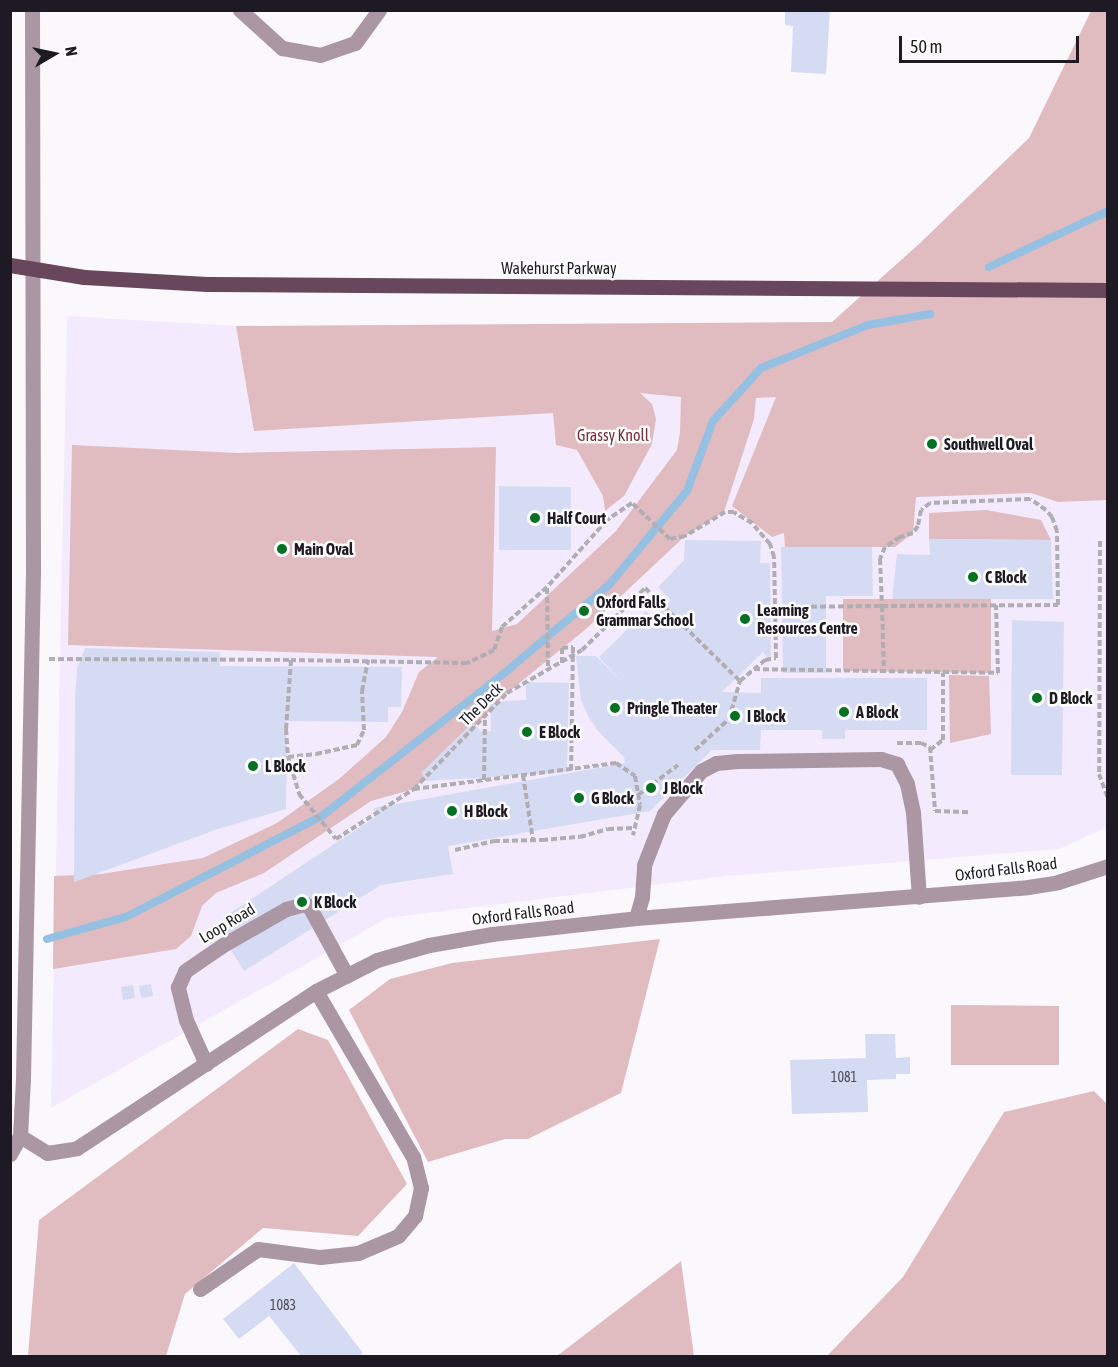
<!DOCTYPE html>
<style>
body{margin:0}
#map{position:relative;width:1118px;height:1367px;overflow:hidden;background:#fbf8fd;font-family:"Asap Condensed",sans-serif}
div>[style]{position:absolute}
.built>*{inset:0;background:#f3eafd}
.green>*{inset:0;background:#e0bbbf}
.stream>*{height:8px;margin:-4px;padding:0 4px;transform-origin:4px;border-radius:4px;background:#96c0e1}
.building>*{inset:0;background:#d6dbf4}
.path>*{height:4px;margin-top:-2px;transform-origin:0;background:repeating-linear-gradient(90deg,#b0adb3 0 6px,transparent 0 9px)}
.minor>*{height:15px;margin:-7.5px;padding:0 7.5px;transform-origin:7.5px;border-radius:7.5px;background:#ab97a3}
.major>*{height:15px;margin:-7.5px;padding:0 7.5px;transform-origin:7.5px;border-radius:7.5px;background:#68475d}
.dots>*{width:16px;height:16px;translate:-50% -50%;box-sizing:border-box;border:3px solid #fff;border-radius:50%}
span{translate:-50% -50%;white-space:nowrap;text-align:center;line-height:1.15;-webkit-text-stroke:5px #fff;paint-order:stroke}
.number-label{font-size:14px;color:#4c4a57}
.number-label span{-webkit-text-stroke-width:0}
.street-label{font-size:16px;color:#1e1a23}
.park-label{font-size:16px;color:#73303b}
.poi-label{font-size:16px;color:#1e1a23;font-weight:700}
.left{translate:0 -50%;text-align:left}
.frame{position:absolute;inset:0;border:12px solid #1e1a23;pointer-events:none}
.north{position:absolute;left:24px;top:24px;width:60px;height:60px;-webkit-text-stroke:4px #fff;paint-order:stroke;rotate:81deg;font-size:16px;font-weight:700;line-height:24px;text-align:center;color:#1e1a23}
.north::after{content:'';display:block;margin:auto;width:21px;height:27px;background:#1e1a23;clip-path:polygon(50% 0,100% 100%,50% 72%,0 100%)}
.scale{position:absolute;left:899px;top:36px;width:180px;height:27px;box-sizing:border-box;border:3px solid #1e1a23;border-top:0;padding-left:8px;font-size:18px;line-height:21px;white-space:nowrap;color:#1e1a23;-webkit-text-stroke:4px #fff;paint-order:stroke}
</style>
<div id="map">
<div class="built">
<i style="clip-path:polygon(67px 316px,236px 326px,832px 322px,1107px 393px,1107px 827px,1059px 849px,727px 876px,387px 918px,51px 1108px)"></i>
</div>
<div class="green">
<i style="clip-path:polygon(1091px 11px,1107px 11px,1107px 500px,1058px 502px,1031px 493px,916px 497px,913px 533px,895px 547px,785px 547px,784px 533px,772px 537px,732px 506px,776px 397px,756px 398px,754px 419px,724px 512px,685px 536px,586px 629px,507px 693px,414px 789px,371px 801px,264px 873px,216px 893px,202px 906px,191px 936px,176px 949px,53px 969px,54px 876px,101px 874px,203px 858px,277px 823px,339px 779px,386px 737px,402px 712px,419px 672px,438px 657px,68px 645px,72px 445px,237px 453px,496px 447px,492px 631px,517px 624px,616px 531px,677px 450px,680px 433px,681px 397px,640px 393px,652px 404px,656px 419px,652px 444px,624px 496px,605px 511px,603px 496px,577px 450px,556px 445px,553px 413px,254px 431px,236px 326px,832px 322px,919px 244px,1029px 138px)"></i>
<i style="clip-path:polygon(986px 510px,1041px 520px,1051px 540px,929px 539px,929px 513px)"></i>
<i style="clip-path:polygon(843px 599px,991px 599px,991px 673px,843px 671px)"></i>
<i style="clip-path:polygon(949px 675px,989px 676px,991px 734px,950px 743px)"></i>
<i style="clip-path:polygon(660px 939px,621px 1093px,528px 1139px,505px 1139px,428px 1162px,349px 1010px,390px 979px,452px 963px)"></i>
<i style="clip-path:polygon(951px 1005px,1059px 1006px,1059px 1065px,951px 1065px)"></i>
<i style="clip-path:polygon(298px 1029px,328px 1040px,407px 1184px,358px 1236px,263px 1228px,185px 1294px,166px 1356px,28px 1356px,39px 1220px)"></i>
<i style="clip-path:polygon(1094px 1091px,1107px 1104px,1107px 1356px,827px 1356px,903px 1277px,1004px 1112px)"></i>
<i style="clip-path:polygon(681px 1261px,694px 1356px,557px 1356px)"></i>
</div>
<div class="stream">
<i style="left:989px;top:267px;width:132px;rotate:-25.2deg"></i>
<i style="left:47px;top:939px;width:82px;rotate:-15.6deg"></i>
<i style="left:126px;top:917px;width:220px;rotate:-27.3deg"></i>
<i style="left:322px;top:816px;width:236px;rotate:-38.1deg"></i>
<i style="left:508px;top:670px;width:132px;rotate:-40.1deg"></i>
<i style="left:609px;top:585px;width:122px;rotate:-50.3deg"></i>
<i style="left:687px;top:491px;width:75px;rotate:-69.6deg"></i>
<i style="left:713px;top:421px;width:72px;rotate:-47.8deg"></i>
<i style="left:761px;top:368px;width:115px;rotate:-21.9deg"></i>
<i style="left:868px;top:325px;width:63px;rotate:-10.1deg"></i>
</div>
<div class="building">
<i style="clip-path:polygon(785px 10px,830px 10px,826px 74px,791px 72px,793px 26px,785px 25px)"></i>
<i style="clip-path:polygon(499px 486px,571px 487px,571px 550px,499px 550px)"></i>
<i style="clip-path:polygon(929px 539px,1051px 540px,1053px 599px,892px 599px,897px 554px,930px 555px)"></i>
<i style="clip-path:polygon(685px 540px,761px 541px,760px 563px,770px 563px,771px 656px,767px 657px,763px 652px,722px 692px,761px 693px,761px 678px,927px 678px,927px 730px,845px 730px,845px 739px,822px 739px,822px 730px,761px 730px,760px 750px,712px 750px,650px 811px,448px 846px,453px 874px,381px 885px,244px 971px,221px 934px,229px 930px,223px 918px,375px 817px,374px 808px,625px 763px,624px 757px,598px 731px,588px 716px,581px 700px,576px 656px,596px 656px,622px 682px,599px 657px,646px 611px,653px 618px,671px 601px,658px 587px,684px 560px)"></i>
<i style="clip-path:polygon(781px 547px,872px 547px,873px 596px,826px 596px,826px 673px,783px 673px)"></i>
<i style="clip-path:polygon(1012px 620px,1064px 622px,1062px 775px,1011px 775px)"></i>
<i style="clip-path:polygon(85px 648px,220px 652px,220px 666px,402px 667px,401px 707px,388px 707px,388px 722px,287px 721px,286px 809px,218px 829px,74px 882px,75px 699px,77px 669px)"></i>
<i style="clip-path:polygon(526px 682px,569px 683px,567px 772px,427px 781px,421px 773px,472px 723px,482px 732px,491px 731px,490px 702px,526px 700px)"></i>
<i style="clip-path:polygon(151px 984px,153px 996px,141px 998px,139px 986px)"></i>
<i style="clip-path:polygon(133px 985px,135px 998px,123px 1000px,121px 987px)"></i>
<i style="clip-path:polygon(865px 1034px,895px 1034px,896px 1058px,910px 1057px,910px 1074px,896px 1074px,896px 1079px,867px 1080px,868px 1112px,792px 1114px,790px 1060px,866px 1058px)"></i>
<i style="clip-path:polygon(294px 1263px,363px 1353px,359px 1356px,301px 1356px,269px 1316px,239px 1339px,223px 1319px)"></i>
</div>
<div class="path">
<i style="left:1100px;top:541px;width:233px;rotate:90.2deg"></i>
<i style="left:1099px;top:774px;width:27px;rotate:70deg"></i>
<i style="left:547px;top:588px;width:82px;rotate:89.3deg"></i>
<i style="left:775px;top:607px;width:107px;rotate:-0.5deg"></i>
<i style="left:882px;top:606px;width:176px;rotate:-0.3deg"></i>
<i style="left:1058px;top:605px;width:74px;rotate:-90.8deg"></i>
<i style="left:1057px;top:531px;width:15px;rotate:-110deg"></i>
<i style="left:1052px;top:517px;width:9px;rotate:-131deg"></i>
<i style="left:1046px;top:510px;width:19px;rotate:-145deg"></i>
<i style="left:1030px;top:499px;width:100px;rotate:177.7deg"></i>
<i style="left:930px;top:503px;width:11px;rotate:142deg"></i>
<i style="left:921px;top:510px;width:16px;rotate:101deg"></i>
<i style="left:918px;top:526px;width:9px;rotate:126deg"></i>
<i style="left:913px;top:533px;width:14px;rotate:163deg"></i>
<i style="left:900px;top:537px;width:18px;rotate:146deg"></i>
<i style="left:885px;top:547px;width:13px;rotate:113deg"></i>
<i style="left:880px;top:559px;width:47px;rotate:87.6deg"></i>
<i style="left:882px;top:606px;width:66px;rotate:88.3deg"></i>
<i style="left:49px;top:659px;width:242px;rotate:0.2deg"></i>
<i style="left:562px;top:663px;width:15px;rotate:-90deg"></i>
<i style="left:562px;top:648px;width:11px;rotate:-5deg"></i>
<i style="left:573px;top:647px;width:123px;rotate:90.9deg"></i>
<i style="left:754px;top:669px;width:244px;rotate:0.9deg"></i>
<i style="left:998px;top:673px;width:68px;rotate:-91.7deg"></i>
<i style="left:897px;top:743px;width:24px"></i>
<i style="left:921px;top:743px;width:10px;rotate:24deg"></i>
<i style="left:930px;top:747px;width:64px;rotate:85.5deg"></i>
<i style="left:695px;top:750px;width:46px;rotate:-42.4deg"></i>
<i style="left:729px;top:719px;width:40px;rotate:-74deg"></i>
<i style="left:740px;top:681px;width:33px;rotate:-40deg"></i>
<i style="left:765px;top:660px;width:11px;rotate:-10deg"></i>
<i style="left:776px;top:658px;width:101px;rotate:-91.1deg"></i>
<i style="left:774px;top:557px;width:14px;rotate:-107deg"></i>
<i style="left:770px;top:544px;width:28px;rotate:-131deg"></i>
<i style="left:752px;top:523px;width:21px;rotate:-149deg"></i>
<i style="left:734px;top:512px;width:9px;rotate:180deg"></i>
<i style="left:725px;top:512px;width:47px;rotate:149deg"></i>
<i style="left:685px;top:536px;width:15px;rotate:169deg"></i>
<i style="left:670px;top:539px;width:52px;rotate:-136.5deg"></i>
<i style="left:632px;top:503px;width:30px;rotate:146deg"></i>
<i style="left:607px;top:520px;width:90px;rotate:131.8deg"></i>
<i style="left:547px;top:587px;width:60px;rotate:138.4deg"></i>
<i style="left:502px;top:627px;width:24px;rotate:109deg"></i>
<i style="left:494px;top:650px;width:30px;rotate:154deg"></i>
<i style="left:467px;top:663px;width:176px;rotate:-179deg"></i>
<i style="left:291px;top:660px;width:69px;rotate:94.1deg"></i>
<i style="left:286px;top:729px;width:28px;rotate:86deg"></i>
<i style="left:288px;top:757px;width:39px;rotate:73deg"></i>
<i style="left:299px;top:794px;width:58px;rotate:50.6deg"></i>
<i style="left:336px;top:839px;width:93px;rotate:-32.7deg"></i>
<i style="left:414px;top:789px;width:134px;rotate:-45.9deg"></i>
<i style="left:507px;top:693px;width:86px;rotate:-29.8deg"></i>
<i style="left:582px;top:650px;width:88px;rotate:-44.5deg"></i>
<i style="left:645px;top:588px;width:133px;rotate:44.4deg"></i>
<i style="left:930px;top:750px;width:16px;rotate:-38deg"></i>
<i style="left:943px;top:740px;width:67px;rotate:-90deg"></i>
<i style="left:288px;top:757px;width:28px;rotate:-6deg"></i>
<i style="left:316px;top:754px;width:42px;rotate:-12.4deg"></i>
<i style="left:357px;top:745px;width:17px;rotate:-65deg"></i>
<i style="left:364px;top:730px;width:39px;rotate:-93deg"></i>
<i style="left:362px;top:691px;width:32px;rotate:-79deg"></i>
<i style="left:523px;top:775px;width:66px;rotate:81.3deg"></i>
<i style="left:484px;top:780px;width:63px;rotate:-89.1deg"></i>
<i style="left:414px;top:789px;width:204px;rotate:-7.3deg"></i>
<i style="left:616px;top:763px;width:23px;rotate:34deg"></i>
<i style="left:635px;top:776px;width:29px;rotate:80deg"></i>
<i style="left:640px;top:805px;width:31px;rotate:103deg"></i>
<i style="left:638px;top:795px;width:50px;rotate:-36.9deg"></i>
<i style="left:935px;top:811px;width:36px;rotate:2deg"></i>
<i style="left:455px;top:850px;width:40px;rotate:-13deg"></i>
<i style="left:494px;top:841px;width:48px;rotate:-1.2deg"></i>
<i style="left:542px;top:840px;width:38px;rotate:-5deg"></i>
<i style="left:580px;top:837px;width:29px;rotate:-16deg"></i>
<i style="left:608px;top:829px;width:26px;rotate:-2deg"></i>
</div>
<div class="minor">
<i style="left:240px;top:10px;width:57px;rotate:42.1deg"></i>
<i style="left:282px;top:48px;width:39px;rotate:10deg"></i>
<i style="left:320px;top:55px;width:37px;rotate:-19deg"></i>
<i style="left:355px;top:43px;width:41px;rotate:-54deg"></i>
<i style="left:636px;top:918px;width:22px;rotate:-74deg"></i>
<i style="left:642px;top:897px;width:32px;rotate:-86deg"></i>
<i style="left:644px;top:865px;width:55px;rotate:-68.6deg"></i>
<i style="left:664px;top:814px;width:57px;rotate:-49.3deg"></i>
<i style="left:701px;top:771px;width:17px;rotate:-28deg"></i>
<i style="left:716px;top:763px;width:22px;rotate:-5deg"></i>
<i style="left:738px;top:761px;width:143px;rotate:-0.8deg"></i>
<i style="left:881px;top:759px;width:17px;rotate:17deg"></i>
<i style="left:897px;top:764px;width:22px;rotate:63deg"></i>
<i style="left:907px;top:784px;width:29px;rotate:78deg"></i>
<i style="left:913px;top:812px;width:85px;rotate:86deg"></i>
<i style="left:206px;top:1064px;width:48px;rotate:-114.4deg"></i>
<i style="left:186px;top:1020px;width:34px;rotate:-104deg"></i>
<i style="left:178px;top:987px;width:17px;rotate:-66deg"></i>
<i style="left:185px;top:971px;width:46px;rotate:-34.4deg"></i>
<i style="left:223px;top:945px;width:73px;rotate:-29.7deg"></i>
<i style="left:286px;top:909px;width:20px;rotate:-15deg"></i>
<i style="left:305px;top:904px;width:6px;rotate:39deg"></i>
<i style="left:310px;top:908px;width:77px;rotate:61.4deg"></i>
<i style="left:20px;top:1136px;width:32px;rotate:32deg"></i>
<i style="left:47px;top:1153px;width:30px;rotate:-9deg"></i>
<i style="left:77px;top:1148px;width:286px;rotate:-33.3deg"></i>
<i style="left:316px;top:991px;width:68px;rotate:-26.9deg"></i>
<i style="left:377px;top:960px;width:54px;rotate:-16.1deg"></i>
<i style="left:429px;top:945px;width:64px;rotate:-9.9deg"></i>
<i style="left:492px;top:934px;width:145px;rotate:-6.3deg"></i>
<i style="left:636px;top:918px;width:393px;rotate:-4.5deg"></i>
<i style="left:1028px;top:887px;width:30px;rotate:-9deg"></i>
<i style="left:1058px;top:882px;width:52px;rotate:-17.7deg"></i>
<i style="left:10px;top:1154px;width:21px;rotate:-61deg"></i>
<i style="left:20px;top:1136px;width:57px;rotate:-87deg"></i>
<i style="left:23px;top:1079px;width:506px;rotate:-88.87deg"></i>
<i style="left:33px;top:573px;width:563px;rotate:-90.1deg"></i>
<i style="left:200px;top:1289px;width:70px;rotate:-34.6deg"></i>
<i style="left:258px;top:1249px;width:63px;rotate:7.4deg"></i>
<i style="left:320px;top:1257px;width:38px;rotate:-6deg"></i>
<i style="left:358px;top:1253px;width:43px;rotate:-23deg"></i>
<i style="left:398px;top:1236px;width:26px;rotate:-50deg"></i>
<i style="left:415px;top:1216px;width:29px;rotate:-78deg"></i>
<i style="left:421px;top:1188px;width:32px;rotate:-104deg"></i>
<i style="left:413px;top:1157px;width:192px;rotate:-120.3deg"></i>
</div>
<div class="major">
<i style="left:10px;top:265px;width:75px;rotate:9.2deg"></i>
<i style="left:84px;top:277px;width:123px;rotate:3.3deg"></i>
<i style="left:207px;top:284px;width:901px;rotate:0.38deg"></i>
</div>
<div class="dots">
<i style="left:932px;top:444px;background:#007022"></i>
<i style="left:535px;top:518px;background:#007022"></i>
<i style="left:282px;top:549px;background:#007022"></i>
<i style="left:973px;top:577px;background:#007022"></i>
<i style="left:584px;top:611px;background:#007022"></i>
<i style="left:745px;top:619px;background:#007022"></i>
<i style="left:1037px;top:698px;background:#007022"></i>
<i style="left:615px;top:708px;background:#007022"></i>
<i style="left:844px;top:712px;background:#007022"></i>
<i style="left:735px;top:716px;background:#007022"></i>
<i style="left:527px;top:732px;background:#007022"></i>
<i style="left:253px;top:766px;background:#007022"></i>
<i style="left:651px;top:788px;background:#007022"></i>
<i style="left:579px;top:798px;background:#007022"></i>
<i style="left:452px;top:811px;background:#007022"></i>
<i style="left:302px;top:902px;background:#007022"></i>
</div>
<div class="number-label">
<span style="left:844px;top:1077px">1081</span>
<span style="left:283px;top:1305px">1083</span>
</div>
<div class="street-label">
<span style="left:559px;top:268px">Wakehurst Parkway</span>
<span style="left:481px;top:704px;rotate:-45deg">The Deck</span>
<span style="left:1006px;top:869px;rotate:-7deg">Oxford Falls Road</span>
<span style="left:523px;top:913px;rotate:-7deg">Oxford Falls Road</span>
<span style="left:227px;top:923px;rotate:-31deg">Loop Road</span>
</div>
<div class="park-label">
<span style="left:613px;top:435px">Grassy Knoll</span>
</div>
<div class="poi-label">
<span class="left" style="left:944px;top:444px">Southwell Oval</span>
<span class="left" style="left:547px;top:518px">Half Court</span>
<span class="left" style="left:294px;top:549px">Main Oval</span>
<span class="left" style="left:985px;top:577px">C Block</span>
<span class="left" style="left:596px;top:611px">Oxford Falls<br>Grammar School</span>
<span class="left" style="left:757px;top:619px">Learning<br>Resources Centre</span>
<span class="left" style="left:1049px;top:698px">D Block</span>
<span class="left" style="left:627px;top:708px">Pringle Theater</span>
<span class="left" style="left:856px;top:712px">A Block</span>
<span class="left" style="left:747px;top:716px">I Block</span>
<span class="left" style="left:539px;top:732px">E Block</span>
<span class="left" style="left:265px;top:766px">L Block</span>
<span class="left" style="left:663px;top:788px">J Block</span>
<span class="left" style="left:591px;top:798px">G Block</span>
<span class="left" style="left:464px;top:811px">H Block</span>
<span class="left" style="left:314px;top:902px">K Block</span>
</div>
<div class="frame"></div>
<div class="north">N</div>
<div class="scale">50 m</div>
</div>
